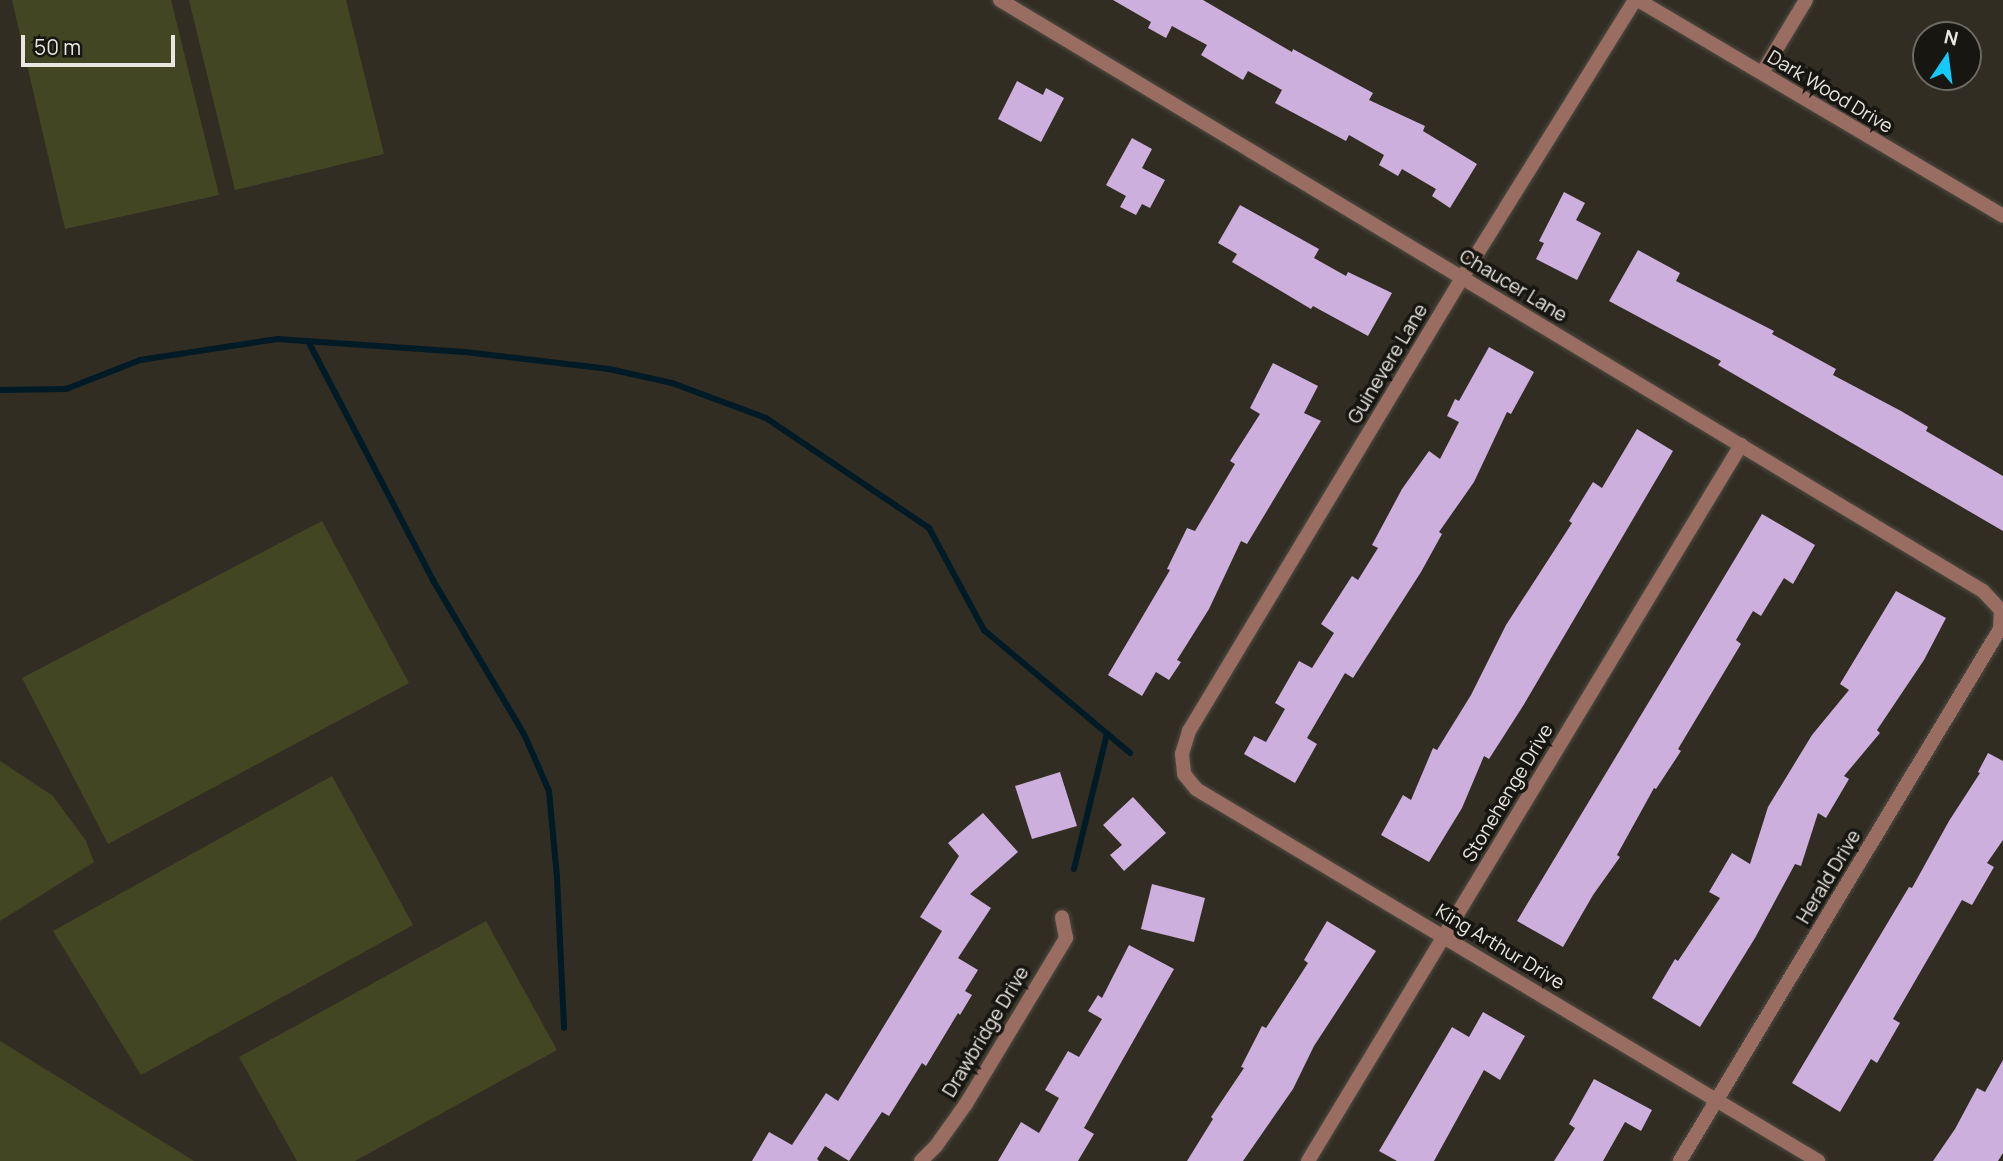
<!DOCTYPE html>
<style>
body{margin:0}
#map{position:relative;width:2003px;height:1161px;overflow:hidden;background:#312d23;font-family:Manrope,sans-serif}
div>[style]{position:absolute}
.green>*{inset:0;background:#434622}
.stream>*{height:6px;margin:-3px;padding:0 3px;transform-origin:3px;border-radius:3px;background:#001a26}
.building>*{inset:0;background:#ccafdd}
.roads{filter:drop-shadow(0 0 2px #4e4b41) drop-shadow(0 0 2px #4e4b41)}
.minor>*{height:14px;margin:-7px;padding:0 7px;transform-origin:7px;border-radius:7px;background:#996d61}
span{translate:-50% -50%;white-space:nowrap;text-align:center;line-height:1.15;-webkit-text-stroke:7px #171611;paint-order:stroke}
.street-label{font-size:19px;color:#e9e7e0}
.north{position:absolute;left:1912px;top:21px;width:70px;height:70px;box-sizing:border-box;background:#171611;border:2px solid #6b6a64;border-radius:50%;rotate:13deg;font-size:19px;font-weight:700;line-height:28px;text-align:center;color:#e9e7e0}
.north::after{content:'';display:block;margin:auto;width:24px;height:32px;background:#13cafb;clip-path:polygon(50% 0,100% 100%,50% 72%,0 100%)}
.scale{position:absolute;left:21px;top:35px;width:154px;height:32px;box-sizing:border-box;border:4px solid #e9e7e0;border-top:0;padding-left:9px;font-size:21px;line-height:24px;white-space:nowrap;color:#e9e7e0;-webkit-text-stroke:5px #171611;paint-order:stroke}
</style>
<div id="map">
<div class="green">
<i style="clip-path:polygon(12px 0,171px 0,219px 195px,65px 229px)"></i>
<i style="clip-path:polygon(189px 0,346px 0,384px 154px,235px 190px)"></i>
<i style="clip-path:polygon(322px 521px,409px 683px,108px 844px,22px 678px)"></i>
<i style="clip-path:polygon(0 761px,53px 796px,86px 841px,94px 862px,0 921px)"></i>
<i style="clip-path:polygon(332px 776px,413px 925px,141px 1075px,53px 931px)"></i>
<i style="clip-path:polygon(486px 921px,557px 1050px,355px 1161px,297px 1161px,239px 1057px)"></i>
<i style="clip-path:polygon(0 1041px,194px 1161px,0 1161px)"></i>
</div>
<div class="stream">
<i style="left:308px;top:341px;width:272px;rotate:62.4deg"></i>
<i style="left:434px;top:582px;width:177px;rotate:59.4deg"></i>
<i style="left:524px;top:734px;width:62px;rotate:66.3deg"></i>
<i style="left:549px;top:791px;width:87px;rotate:84.7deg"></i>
<i style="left:557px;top:878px;width:150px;rotate:87.3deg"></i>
<i style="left:0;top:390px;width:66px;rotate:-0.9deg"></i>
<i style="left:66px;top:389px;width:79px;rotate:-21.4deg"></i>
<i style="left:140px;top:360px;width:139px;rotate:-8.7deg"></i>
<i style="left:277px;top:339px;width:188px;rotate:4deg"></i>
<i style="left:465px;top:352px;width:145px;rotate:6.7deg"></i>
<i style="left:609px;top:369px;width:65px;rotate:12.5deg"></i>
<i style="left:672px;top:383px;width:100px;rotate:20.4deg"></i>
<i style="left:766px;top:418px;width:197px;rotate:34deg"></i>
<i style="left:929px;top:528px;width:116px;rotate:61.7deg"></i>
<i style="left:984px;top:630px;width:191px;rotate:40.1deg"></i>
<i style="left:1074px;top:869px;width:139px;rotate:-76.3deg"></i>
</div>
<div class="building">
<i style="clip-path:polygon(1113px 0,1203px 0,1292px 52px,1293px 49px,1373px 93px,1369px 100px,1425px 126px,1423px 131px,1477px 164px,1450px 208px,1432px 196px,1436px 189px,1402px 169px,1398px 176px,1379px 165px,1384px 155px,1349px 135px,1346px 141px,1275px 103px,1282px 90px,1248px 71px,1243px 80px,1201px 55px,1207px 45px,1172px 26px,1166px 38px,1148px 28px,1151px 22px)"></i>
<i style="clip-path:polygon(1017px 81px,1043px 95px,1046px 88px,1064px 98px,1041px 142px,998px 119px)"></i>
<i style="clip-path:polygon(1132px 138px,1152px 149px,1142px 168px,1165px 180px,1150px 208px,1142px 204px,1136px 215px,1120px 207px,1126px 196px,1106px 185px)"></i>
<i style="clip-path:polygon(1564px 192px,1585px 203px,1576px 220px,1601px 233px,1577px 280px,1536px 259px,1544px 243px,1539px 241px)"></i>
<i style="clip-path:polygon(1240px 205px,1319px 249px,1314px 258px,1346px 276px,1348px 272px,1392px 293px,1368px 336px,1313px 306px,1311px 309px,1232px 262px,1237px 254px,1218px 243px)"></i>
<i style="clip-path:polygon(1638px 250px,1680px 273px,1676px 281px,1774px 331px,1772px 334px,1836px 369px,1833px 375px,1901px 411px,1928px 427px,1926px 431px,2003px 476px,2003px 531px,1718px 365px,1721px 361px,1609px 301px)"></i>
<i style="clip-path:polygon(1489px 347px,1534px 372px,1511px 414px,1507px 412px,1474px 482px,1439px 532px,1442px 534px,1421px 572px,1353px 678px,1345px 673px,1307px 738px,1317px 744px,1295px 783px,1244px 754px,1254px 736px,1266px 742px,1285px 709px,1275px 703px,1299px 661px,1312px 668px,1334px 633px,1321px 624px,1352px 576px,1358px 580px,1378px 548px,1372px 545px,1402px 489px,1429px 451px,1440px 459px,1459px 422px,1447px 416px,1455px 399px,1459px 401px)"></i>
<i style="clip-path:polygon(1273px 363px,1318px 386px,1304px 413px,1321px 421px,1247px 544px,1241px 541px,1209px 609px,1177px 660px,1181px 662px,1169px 680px,1156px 672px,1142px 696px,1108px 675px,1170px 570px,1167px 569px,1187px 528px,1195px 531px,1235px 464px,1230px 461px,1260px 414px,1250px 408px)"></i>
<i style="clip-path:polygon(1637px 429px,1673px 451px,1523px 706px,1489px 759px,1484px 756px,1462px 808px,1429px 862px,1381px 835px,1403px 795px,1411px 800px,1433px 748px,1437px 750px,1471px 695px,1506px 625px,1572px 523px,1569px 521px,1593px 482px,1602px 488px)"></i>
<i style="clip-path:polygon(1762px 514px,1815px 545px,1793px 584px,1784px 578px,1761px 616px,1753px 611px,1736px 640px,1741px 644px,1678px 749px,1681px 751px,1656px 789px,1654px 788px,1617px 855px,1620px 857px,1593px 895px,1563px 947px,1517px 921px)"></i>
<i style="clip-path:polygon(1896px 591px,1946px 618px,1924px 660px,1877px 730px,1880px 733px,1844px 776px,1849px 779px,1826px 818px,1818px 813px,1801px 866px,1795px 864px,1755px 938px,1700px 1027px,1652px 998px,1675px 959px,1678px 961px,1720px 898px,1709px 892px,1732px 853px,1750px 864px,1768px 807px,1812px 735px,1849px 690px,1840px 684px)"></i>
<i style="clip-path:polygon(1988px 753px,2003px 761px,2003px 840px,1987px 863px,1994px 867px,1972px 905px,1962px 900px,1893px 1019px,1900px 1023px,1877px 1063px,1871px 1059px,1840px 1112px,1792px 1083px,1909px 887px,1912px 888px,1949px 821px,1980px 773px,1978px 772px)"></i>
<i style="clip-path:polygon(1060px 772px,1077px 826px,1032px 839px,1015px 786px)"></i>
<i style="clip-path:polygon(1133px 797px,1166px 833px,1124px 871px,1110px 855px,1122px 845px,1103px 825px)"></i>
<i style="clip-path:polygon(983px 813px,1018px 852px,970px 894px,991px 908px,958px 958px,978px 970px,965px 991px,972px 995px,960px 1015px,958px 1013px,926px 1066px,922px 1063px,889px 1116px,882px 1112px,849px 1161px,825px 1146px,817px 1159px,819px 1161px,752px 1161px,769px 1132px,792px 1145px,826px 1093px,838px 1101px,942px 931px,920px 917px,959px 856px,948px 843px)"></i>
<i style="clip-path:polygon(1152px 884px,1205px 898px,1194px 942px,1141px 929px)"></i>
<i style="clip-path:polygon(1327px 921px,1376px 951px,1314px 1046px,1293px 1089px,1243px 1161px,1187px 1161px,1213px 1119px,1211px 1117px,1244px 1068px,1241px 1067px,1262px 1026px,1266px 1028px,1308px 963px,1304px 960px)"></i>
<i style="clip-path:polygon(1129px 945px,1174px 969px,1084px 1128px,1094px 1134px,1078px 1161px,998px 1161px,1021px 1122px,1039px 1133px,1059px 1098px,1045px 1090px,1068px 1051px,1079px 1057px,1102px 1019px,1088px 1011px,1098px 995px,1102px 998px)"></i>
<i style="clip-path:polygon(1483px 1012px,1525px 1036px,1500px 1080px,1484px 1070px,1434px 1161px,1397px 1161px,1379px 1151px,1452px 1027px,1469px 1037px)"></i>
<i style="clip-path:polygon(2003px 1060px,2003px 1153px,1998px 1161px,1933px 1161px,1955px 1129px,1977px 1088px,1985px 1092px)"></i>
<i style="clip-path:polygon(1594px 1079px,1652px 1110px,1641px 1131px,1625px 1122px,1603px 1161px,1554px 1161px,1575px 1128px,1569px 1124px)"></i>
</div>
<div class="roads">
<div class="minor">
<i style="left:1000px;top:0;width:1147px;rotate:31.02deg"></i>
<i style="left:1983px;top:591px;width:26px;rotate:47deg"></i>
<i style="left:2001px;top:610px;width:19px;rotate:93deg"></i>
<i style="left:2000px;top:629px;width:621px;rotate:121.03deg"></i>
<i style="left:1635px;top:0;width:327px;rotate:121.9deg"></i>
<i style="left:1462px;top:278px;width:529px;rotate:121.08deg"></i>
<i style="left:1189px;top:731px;width:24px;rotate:107deg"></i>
<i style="left:1182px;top:754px;width:20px;rotate:84deg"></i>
<i style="left:1184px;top:774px;width:19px;rotate:51deg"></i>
<i style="left:1196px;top:789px;width:725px;rotate:30.88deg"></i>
<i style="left:1638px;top:0;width:424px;rotate:30.6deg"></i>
<i style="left:1762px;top:73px;width:85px;rotate:-58.9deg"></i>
<i style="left:921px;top:1161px;width:21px;rotate:-45deg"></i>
<i style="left:936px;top:1146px;width:52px;rotate:-54.5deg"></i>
<i style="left:966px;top:1104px;width:194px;rotate:-58.9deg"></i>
<i style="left:1066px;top:938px;width:21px;rotate:-101deg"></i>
<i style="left:1308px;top:1161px;width:837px;rotate:-58.84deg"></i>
</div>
</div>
<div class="street-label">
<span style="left:1830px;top:92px;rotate:31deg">Dark Wood Drive</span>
<span style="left:1513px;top:286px;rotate:31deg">Chaucer Lane</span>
<span style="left:1388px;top:364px;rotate:-59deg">Guinevere Lane</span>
<span style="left:1508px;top:793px;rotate:-59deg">Stonehenge Drive</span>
<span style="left:1829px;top:877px;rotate:-59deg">Herald Drive</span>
<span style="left:1500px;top:947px;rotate:31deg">King Arthur Drive</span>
<span style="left:986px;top:1032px;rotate:-59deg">Drawbridge Drive</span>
</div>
<div class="north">N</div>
<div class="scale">50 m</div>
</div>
